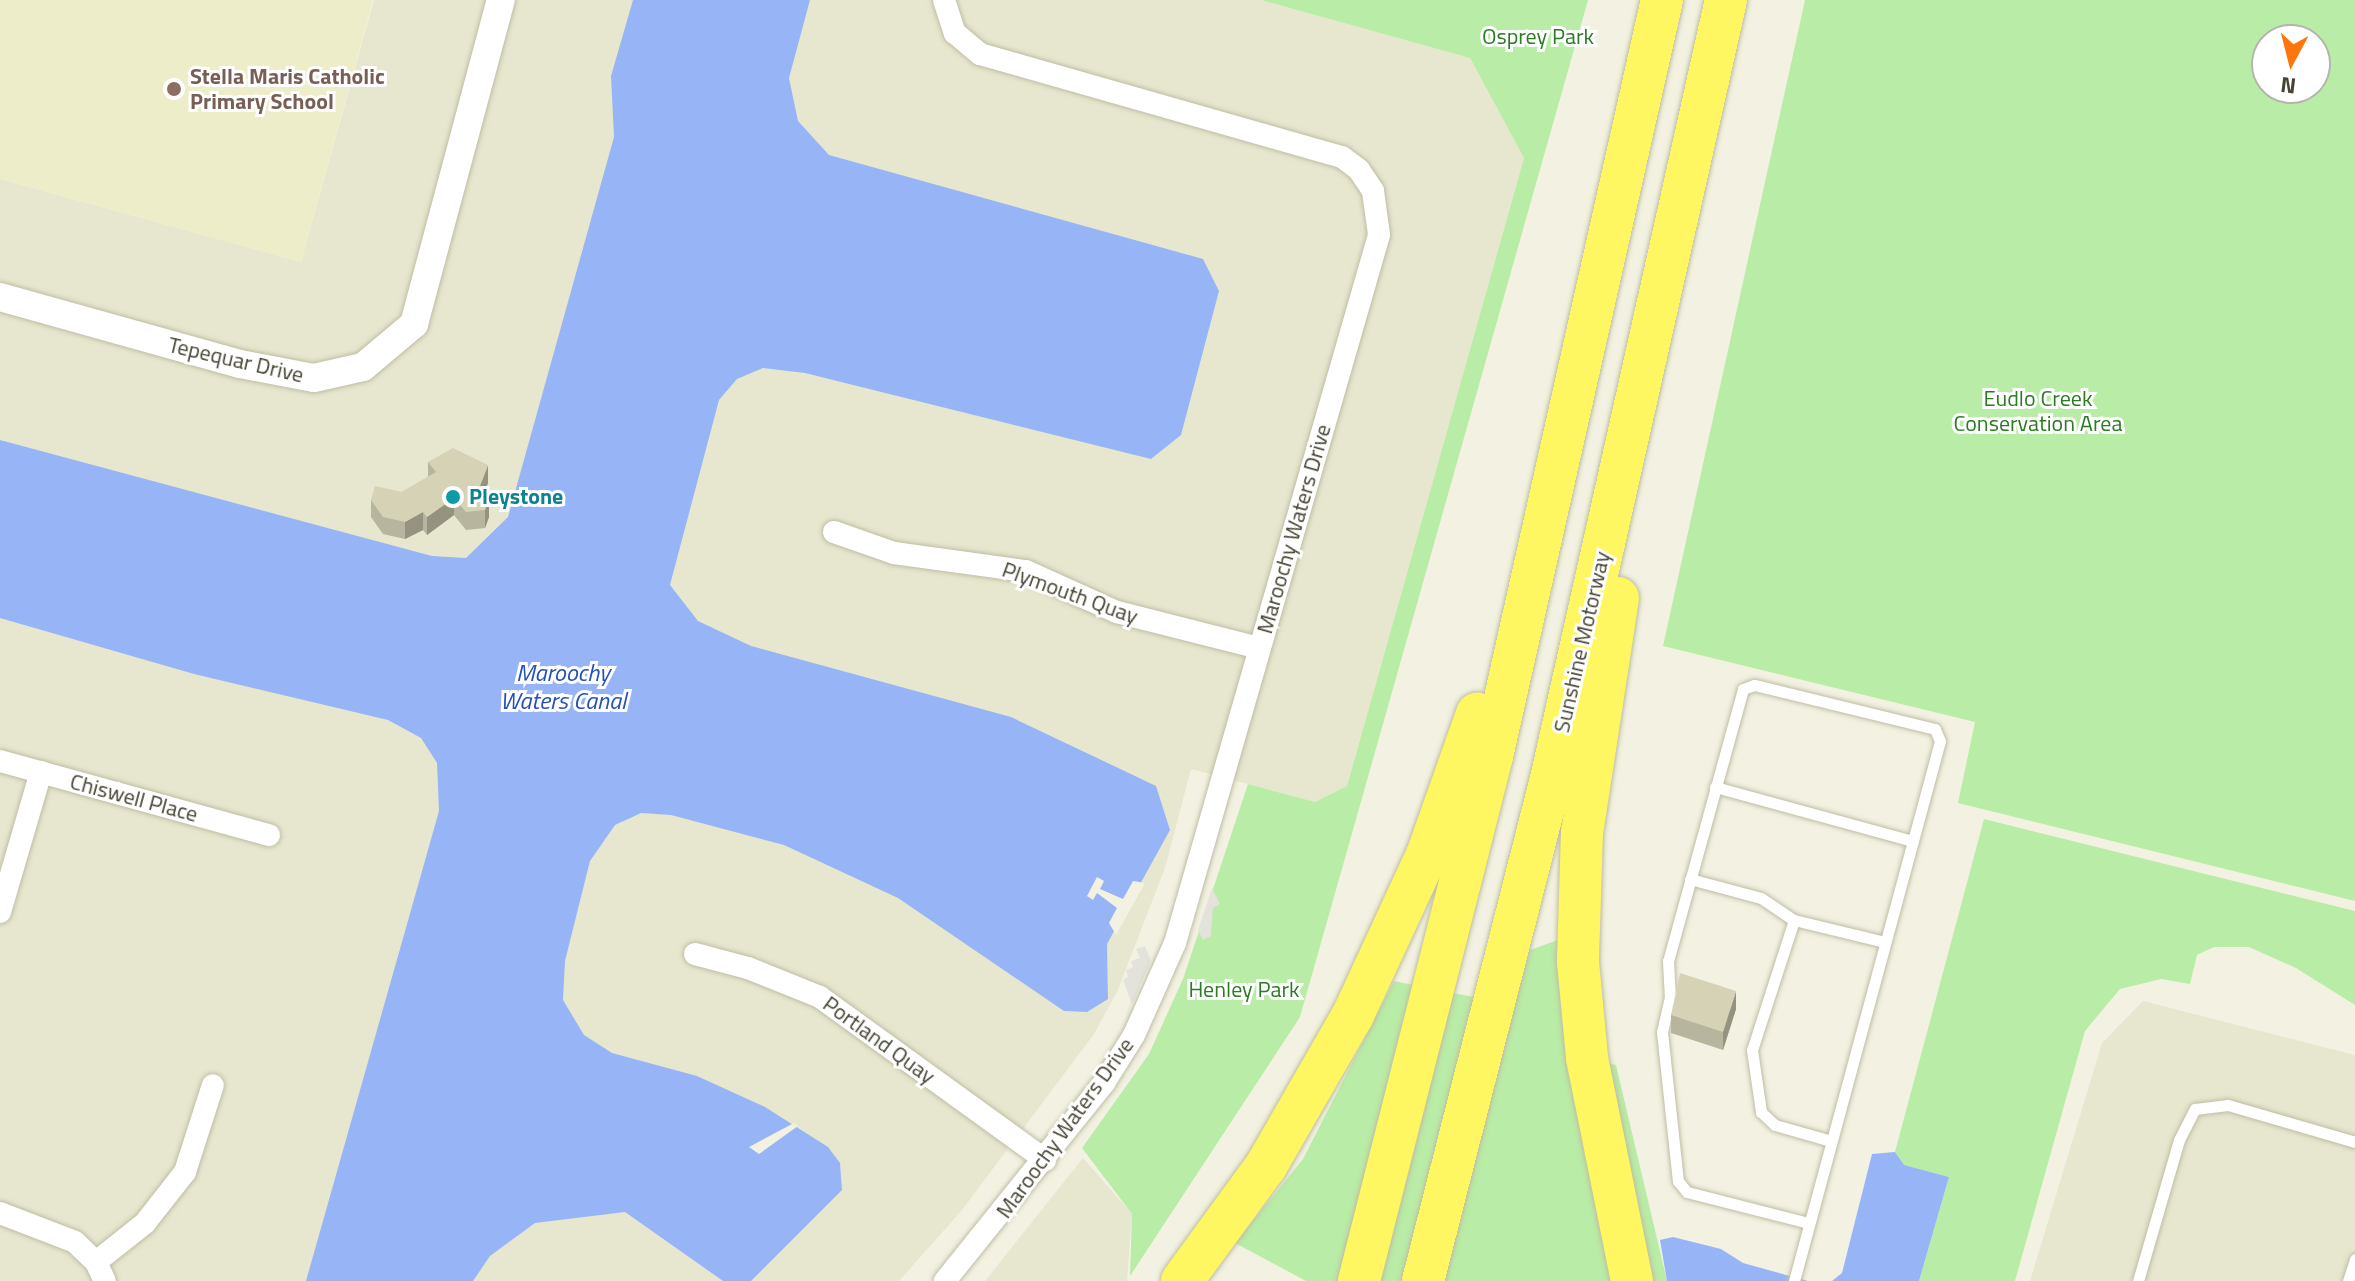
<!DOCTYPE html>
<style>
body{margin:0}
#map{position:relative;width:2355px;height:1281px;overflow:hidden;background:#f3f2e2;font-family:"Titillium Web",sans-serif}
div>[style]{position:absolute}
.residential>*{inset:0;background:#e7e7cf}
.education>*{inset:0;background:#eeedca}
.green>*{inset:0;background:#b9eca6}
.parking>*{inset:0;background:#e3e2db}
.water>*{inset:0;background:#97b5f6}
.pier>*{inset:0;background:#f3f2e2}
.roads{filter:drop-shadow(0 0 2px #bfbda4) drop-shadow(0 0 2px #bfbda4)}
.service>*{height:11px;margin:-5.5px;padding:0 5.5px;transform-origin:5.5px;border-radius:5.5px;background:#fff}
.minor>*{height:22px;margin:-11px;padding:0 11px;transform-origin:11px;border-radius:11px;background:#fff}
.tertiary>*{height:28px;margin:-14px;padding:0 14px;transform-origin:14px;border-radius:14px;background:#fff}
.motorway>*{height:42px;margin:-21px;padding:0 21px;transform-origin:21px;border-radius:21px;background:#fff761}
.wall>*{inset:0;background:#b7b59d}
.shaded-wall>*{inset:0;background:#95937f}
.building>*{inset:0;background:#d5d2b6}
.dots>*{width:22px;height:22px;translate:-50% -50%;box-sizing:border-box;border:4px solid #fff;border-radius:50%}
span{translate:-50% -50%;white-space:nowrap;text-align:center;line-height:1.15;-webkit-text-stroke:6px #fff;paint-order:stroke}
.park-label{font-size:22px;color:#2a7b21}
.education-label{font-size:22px;color:#785e54;font-weight:700}
.left{translate:0 -50%;text-align:left}
.street-label{font-size:22px;color:#454332}
.culture-label{font-size:22px;color:#0d838f;font-weight:700}
.water-label{font-size:24px;color:#2350b9;font-style:italic}
.north{position:absolute;left:2251px;top:24px;width:80px;height:80px;box-sizing:border-box;background:#fff;border:2px solid #b5b4ad;border-radius:50%;rotate:187deg;font-size:22px;font-weight:700;line-height:32px;text-align:center;color:#454332}
.north::after{content:'';display:block;margin:auto;width:28px;height:36px;background:#ff750d;clip-path:polygon(50% 0,100% 100%,50% 72%,0 100%)}
</style>
<div id="map">
<div class="residential">
<i style="clip-path:polygon(374px 0,1261px 0,1470px 58px,1524px 158px,1347px 786px,1315px 802px,1191px 769px,1165px 868px,1117px 992px,1094px 1034px,962px 1210px,899px 1281px,0 1281px,0 179px,301px 262px)"></i>
<i style="clip-path:polygon(2143px 1001px,2355px 1055px,2355px 1281px,2030px 1281px,2102px 1043px)"></i>
<i style="clip-path:polygon(1083px 1158px,1132px 1214px,1127px 1281px,985px 1281px)"></i>
</div>
<div class="education">
<i style="clip-path:polygon(0 0,373px 0,301px 262px,0 179px)"></i>
</div>
<div class="green">
<i style="clip-path:polygon(1261px 0,1588px 0,1300px 1017px,1130px 1276px,1132px 1214px,1082px 1148px,1149px 1054px,1183px 979px,1248px 784px,1315px 802px,1347px 786px,1524px 158px,1470px 58px)"></i>
<i style="clip-path:polygon(evenodd,1805px 0,2355px 0,2355px 901px,1958px 803px,1975px 722px,1663px 646px,1805px 0,2267px 40px,2315px 40px,2315px 88px,2267px 88px,2267px 40px)"></i>
<i style="clip-path:polygon(1984px 819px,2355px 911px,2355px 1005px,2296px 968px,2249px 947px,2214px 947px,2197px 955px,2190px 984px,2161px 979px,2120px 989px,2085px 1031px,2015px 1281px,1919px 1281px,1949px 1177px,1903px 1165px,1895px 1152px)"></i>
<i style="clip-path:polygon(1561px 939px,1576px 1055px,1616px 1065px,1667px 1281px,1306px 1281px,1235px 1243px,1303px 1159px,1394px 981px,1513px 1005px,1530px 950px)"></i>
</div>
<div class="parking">
<i style="clip-path:polygon(1212px 888px,1220px 904px,1213px 908px,1211px 936px,1203px 940px,1198px 930px)"></i>
<i style="clip-path:polygon(1145px 946px,1151px 961px,1132px 1004px,1123px 980px,1128px 977px,1126px 970px,1133px 967px,1131px 961px,1140px 958px,1136px 949px)"></i>
</div>
<div class="water">
<i style="clip-path:polygon(633px 0,810px 0,789px 78px,798px 121px,829px 155px,1203px 259px,1219px 291px,1181px 435px,1151px 459px,805px 373px,763px 368px,737px 379px,719px 400px,670px 585px,698px 621px,751px 646px,1011px 717px,1156px 786px,1170px 830px,1107px 944px,1108px 999px,1087px 1012px,1064px 1011px,898px 898px,784px 845px,671px 815px,641px 813px,615px 825px,590px 861px,565px 961px,563px 1000px,584px 1035px,612px 1053px,697px 1076px,765px 1107px,828px 1147px,840px 1163px,842px 1190px,751px 1281px,723px 1281px,625px 1212px,535px 1223px,490px 1256px,473px 1281px,306px 1281px,439px 811px,437px 763px,421px 738px,388px 720px,194px 674px,0 618px,0 440px,432px 556px,466px 558px,508px 517px,614px 137px,611px 76px)"></i>
<i style="clip-path:polygon(1895px 1152px,1904px 1165px,1949px 1177px,1919px 1281px,1832px 1281px,1842px 1273px,1872px 1154px)"></i>
<i style="clip-path:polygon(1673px 1237px,1721px 1249px,1743px 1263px,1808px 1281px,1667px 1281px,1660px 1240px)"></i>
</div>
<div class="pier">
<i style="clip-path:polygon(1097px 877px,1104px 881px,1100px 889px,1123px 899px,1133px 881px,1145px 883px,1116px 935px,1109px 923px,1117px 908px,1097px 893px,1093px 900px,1087px 896px)"></i>
<i style="clip-path:polygon(794px 1123px,798px 1126px,759px 1154px,749px 1147px)"></i>
</div>
<div class="roads">
<div class="service">
<i style="left:1715px;top:787px;width:205px;rotate:15.3deg"></i>
<i style="left:1690px;top:879px;width:73px;rotate:15deg"></i>
<i style="left:1761px;top:898px;width:40px;rotate:34deg"></i>
<i style="left:1794px;top:920px;width:94px;rotate:13.6deg"></i>
<i style="left:1794px;top:920px;width:137px;rotate:107.9deg"></i>
<i style="left:1752px;top:1050px;width:63px;rotate:81.7deg"></i>
<i style="left:1761px;top:1112px;width:19px;rotate:43deg"></i>
<i style="left:1775px;top:1125px;width:58px;rotate:15.9deg"></i>
<i style="left:1794px;top:1281px;width:559px;rotate:-74.87deg"></i>
<i style="left:1940px;top:741px;width:13px;rotate:-113deg"></i>
<i style="left:1935px;top:729px;width:186px;rotate:-166.3deg"></i>
<i style="left:1754px;top:685px;width:12px;rotate:160deg"></i>
<i style="left:1743px;top:689px;width:282px;rotate:105.4deg"></i>
<i style="left:1668px;top:961px;width:36px;rotate:87deg"></i>
<i style="left:1670px;top:997px;width:36px;rotate:103deg"></i>
<i style="left:1662px;top:1032px;width:150px;rotate:83.9deg"></i>
<i style="left:1678px;top:1181px;width:14px;rotate:51deg"></i>
<i style="left:1687px;top:1192px;width:126px;rotate:14.3deg"></i>
<i style="left:2138px;top:1281px;width:147px;rotate:-73.8deg"></i>
<i style="left:2179px;top:1140px;width:35px;rotate:-63deg"></i>
<i style="left:2195px;top:1109px;width:33px;rotate:-7deg"></i>
<i style="left:2228px;top:1105px;width:132px;rotate:16.2deg"></i>
<i style="left:2348px;top:1281px;width:23px;rotate:-72deg"></i>
</div>
<div class="minor">
<i style="left:944px;top:0;width:35px;rotate:72deg"></i>
<i style="left:955px;top:33px;width:33px;rotate:40deg"></i>
<i style="left:980px;top:54px;width:376px;rotate:15.9deg"></i>
<i style="left:1342px;top:157px;width:21px;rotate:37deg"></i>
<i style="left:1359px;top:170px;width:25px;rotate:56deg"></i>
<i style="left:1373px;top:191px;width:44px;rotate:82.2deg"></i>
<i style="left:1379px;top:235px;width:737px;rotate:106.07deg"></i>
<i style="left:1175px;top:943px;width:101px;rotate:114deg"></i>
<i style="left:1134px;top:1035px;width:57px;rotate:122deg"></i>
<i style="left:1104px;top:1083px;width:254px;rotate:128.8deg"></i>
<i style="left:834px;top:532px;width:64px;rotate:19.3deg"></i>
<i style="left:894px;top:553px;width:133px;rotate:7.8deg"></i>
<i style="left:1026px;top:571px;width:100px;rotate:24.3deg"></i>
<i style="left:1117px;top:612px;width:146px;rotate:14.2deg"></i>
<i style="left:0;top:761px;width:279px;rotate:15.4deg"></i>
<i style="left:0;top:912px;width:146px;rotate:-73.7deg"></i>
<i style="left:695px;top:954px;width:55px;rotate:14.8deg"></i>
<i style="left:748px;top:968px;width:78px;rotate:21.9deg"></i>
<i style="left:820px;top:997px;width:278px;rotate:35.9deg"></i>
<i style="left:0;top:1213px;width:80px;rotate:21.1deg"></i>
<i style="left:75px;top:1242px;width:29px;rotate:44deg"></i>
<i style="left:96px;top:1262px;width:21px;rotate:65deg"></i>
<i style="left:96px;top:1262px;width:63px;rotate:-38.5deg"></i>
<i style="left:145px;top:1223px;width:65px;rotate:-51.9deg"></i>
<i style="left:185px;top:1172px;width:91px;rotate:-72.2deg"></i>
</div>
<div class="tertiary">
<i style="left:0;top:297px;width:249px;rotate:15.6deg"></i>
<i style="left:240px;top:364px;width:75px;rotate:10.7deg"></i>
<i style="left:314px;top:378px;width:50px;rotate:-12.7deg"></i>
<i style="left:363px;top:367px;width:67px;rotate:-40.1deg"></i>
<i style="left:414px;top:324px;width:335px;rotate:-75deg"></i>
</div>
<div class="motorway">
<i style="left:1618px;top:598px;width:237px;rotate:98.7deg"></i>
<i style="left:1582px;top:832px;width:130px;rotate:91.8deg"></i>
<i style="left:1578px;top:962px;width:96px;rotate:84.6deg"></i>
<i style="left:1587px;top:1058px;width:227px;rotate:78.6deg"></i>
<i style="left:1182px;top:1281px;width:142px;rotate:-53.9deg"></i>
<i style="left:1266px;top:1166px;width:174px;rotate:-60.1deg"></i>
<i style="left:1353px;top:1015px;width:176px;rotate:-65.2deg"></i>
<i style="left:1427px;top:855px;width:150px;rotate:-70.5deg"></i>
<i style="left:1359px;top:1281px;width:542px;rotate:-75.78deg"></i>
<i style="left:1492px;top:756px;width:775px;rotate:-77.33deg"></i>
<i style="left:1423px;top:1281px;width:518px;rotate:-75.7deg"></i>
<i style="left:1551px;top:779px;width:798px;rotate:-77.34deg"></i>
</div>
</div>
<div class="wall">
<i style="clip-path:polygon(428px 462px,488px 483px,484px 493px,489px 517px,485px 528px,466px 530px,454px 515px,427px 535px,423px 530px,405px 539px,383px 534px,371px 517px,371px 500px,402px 492px,428px 477px)"></i>
<i style="clip-path:polygon(1736px 1009px,1723px 1050px,1671px 1033px,1671px 1015px)"></i>
</div>
<div class="shaded-wall">
<i style="clip-path:polygon(488px 465px,488px 483px,480px 504px,480px 486px)"></i>
<i style="clip-path:polygon(454px 498px,454px 515px,427px 535px,427px 517px)"></i>
<i style="clip-path:polygon(489px 499px,489px 517px,485px 528px,485px 510px)"></i>
<i style="clip-path:polygon(423px 512px,423px 530px,405px 539px,405px 522px)"></i>
<i style="clip-path:polygon(1736px 991px,1736px 1009px,1723px 1050px,1723px 1032px)"></i>
</div>
<div class="building">
<i style="clip-path:polygon(453px 448px,488px 465px,480px 486px,489px 499px,485px 510px,466px 512px,454px 498px,427px 517px,423px 512px,405px 522px,383px 517px,371px 500px,375px 486px,402px 492px,436px 472px,428px 462px)"></i>
<i style="clip-path:polygon(1680px 973px,1736px 991px,1723px 1032px,1671px 1015px)"></i>
</div>
<div class="dots">
<i style="left:174px;top:89px;background:#8d6e63"></i>
<i style="left:453px;top:497px;background:#0f9aa8"></i>
</div>
<div class="park-label">
<span style="left:1538px;top:37px">Osprey Park</span>
<span style="left:2038px;top:411px">Eudlo Creek<br>Conservation Area</span>
<span style="left:1244px;top:990px">Henley Park</span>
</div>
<div class="education-label">
<span class="left" style="left:190px;top:89px">Stella Maris Catholic<br>Primary School</span>
</div>
<div class="street-label">
<span style="left:236px;top:360px;rotate:13deg">Tepequar Drive</span>
<span style="left:1294px;top:529px;rotate:-74deg">Maroochy Waters Drive</span>
<span style="left:1070px;top:593px;rotate:20deg">Plymouth Quay</span>
<span style="left:1582px;top:642px;rotate:-77deg">Sunshine Motorway</span>
<span style="left:134px;top:798px;rotate:15deg">Chiswell Place</span>
<span style="left:879px;top:1040px;rotate:36deg">Portland Quay</span>
<span style="left:1065px;top:1128px;rotate:-54deg">Maroochy Waters Drive</span>
</div>
<div class="culture-label">
<span class="left" style="left:469px;top:497px">Pleystone</span>
</div>
<div class="water-label">
<span style="left:563px;top:687px">Maroochy<br>Waters Canal</span>
</div>
<div class="north">N</div>
</div>
